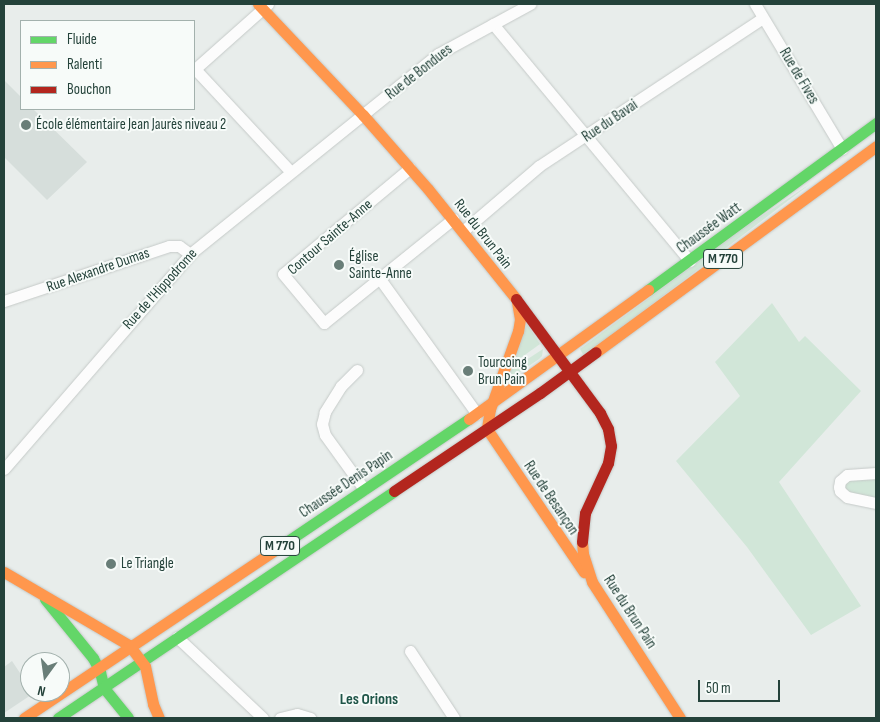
<!DOCTYPE html>
<meta charset="utf-8">
<style>
body{margin:0}
#map{position:relative;width:880px;height:722px;overflow:hidden;background:#e8edeb;font-family:"Sofia Sans Condensed",sans-serif}
div>[style]{position:absolute}
.built>*{inset:0;background:#d6dedb}
.green>*{inset:0;background:#d1e6d8}
.roads{filter:drop-shadow(0 0 1px #c5cac8) drop-shadow(0 0 1px #c5cac8)}
.street>*{height:11px;margin:-5.5px;padding:0 5.5px;transform-origin:5.5px;border-radius:5.5px;background:#fcfcfc}
.fast>*{height:11px;margin:-5.5px;padding:0 5.5px;transform-origin:5.5px;border-radius:5.5px;background:#63d668}
.slow>*{height:11px;margin:-5.5px;padding:0 5.5px;transform-origin:5.5px;border-radius:5.5px;background:#ff974d}
.jam>*{height:11px;margin:-5.5px;padding:0 5.5px;transform-origin:5.5px;border-radius:5.5px;background:#b3261e}
.dots>*{width:14px;height:14px;translate:-50% -50%;box-sizing:border-box;border:2px solid #f7fbf9;border-radius:50%}
span{translate:-50% -50%;white-space:nowrap;text-align:center;line-height:1.15;-webkit-text-stroke:4px #f7fbf9;paint-order:stroke}
.shield-label span{padding:1px 4px;background:#f7fbf9;border:1px solid;border-radius:4px;-webkit-text-stroke-width:0}
.shield-label{font-size:14px;color:#24423a;font-weight:700}
.street-label{font-size:15px;color:#24423a}
.poi-label{font-size:15px;color:#24423a}
.left{translate:0 -50%;text-align:left}
.neighbourhood-label{font-size:16px;color:#1f5548;font-weight:700}
.frame{position:absolute;inset:0;border:5px solid #24423a;pointer-events:none}
.legend{position:absolute;left:20px;top:20px;width:175px;height:90px;box-sizing:border-box;background:#f7fbf9;border:1px solid #a3b1ad;margin:0;padding:6px 9px;list-style:none;font-size:15px;color:#24423a}
.legend li{display:flex;align-items:center;gap:10px;height:25px}
.legend b{width:25px;border:1px solid #a3b1ad}
.north{position:absolute;left:20px;top:652px;width:50px;height:50px;box-sizing:border-box;background:#f7fbf9;border:1px solid #a3b1ad;border-radius:50%;rotate:194deg;font-size:14px;font-weight:700;line-height:20px;text-align:center;color:#24423a}
.north::after{content:'';display:block;margin:auto;width:18px;height:22px;background:#697e78;clip-path:polygon(50% 0,100% 100%,50% 72%,0 100%)}
.scale{position:absolute;left:698px;top:680px;width:82px;height:22px;box-sizing:border-box;border:2px solid #24423a;border-top:0;padding-left:6px;font-size:15px;line-height:18px;white-space:nowrap;color:#24423a;-webkit-text-stroke:4px #f7fbf9;paint-order:stroke}
</style>
<div id="map">
<div class="built">
<i style="clip-path:polygon(4px 80px,21px 97px,21px 109px,33px 109px,87px 162px,47px 200px,4px 157px)"></i>
<i style="clip-path:polygon(12px 661px,30px 688px,30px 692px,34px 693px,4px 713px,4px 667px)"></i>
</div>
<div class="green">
<i style="clip-path:polygon(810px 184px,584px 356px,580px 349px,748px 225px)"></i>
<i style="clip-path:polygon(772px 303px,799px 342px,805px 336px,861px 391px,779px 482px,861px 606px,811px 635px,747px 547px,676px 461px,740px 396px,715px 362px)"></i>
<i style="clip-path:polygon(527px 324px,540px 344px,511px 365px)"></i>
<i style="clip-path:polygon(543px 349px,542px 356px,539px 359px,508px 380px,508px 372px)"></i>
<i style="clip-path:polygon(876px 476px,876px 499px,848px 494px,844px 486px,848px 479px)"></i>
</div>
<div class="roads">
<div class="street">
<i style="left:268px;top:4px;width:98px;rotate:138.3deg"></i>
<i style="left:195px;top:69px;width:139px;rotate:47deg"></i>
<i style="left:755px;top:4px;width:169px;rotate:59deg"></i>
<i style="left:493px;top:24px;width:308px;rotate:50.3deg"></i>
<i style="left:410px;top:168px;width:165px;rotate:140.2deg"></i>
<i style="left:283px;top:274px;width:64px;rotate:50.1deg"></i>
<i style="left:324px;top:323px;width:166px;rotate:-38.9deg"></i>
<i style="left:463px;top:231px;width:100px;rotate:-40.5deg"></i>
<i style="left:539px;top:166px;width:268px;rotate:-33.5deg"></i>
<i style="left:380px;top:279px;width:166px;rotate:54.3deg"></i>
<i style="left:4px;top:301px;width:174px;rotate:-18.4deg"></i>
<i style="left:169px;top:246px;width:10px"></i>
<i style="left:179px;top:246px;width:14px;rotate:36deg"></i>
<i style="left:357px;top:370px;width:23px;rotate:135deg"></i>
<i style="left:341px;top:386px;width:31px;rotate:122deg"></i>
<i style="left:325px;top:412px;width:12px;rotate:104deg"></i>
<i style="left:322px;top:424px;width:11px;rotate:75deg"></i>
<i style="left:325px;top:435px;width:67px;rotate:54.2deg"></i>
<i style="left:4px;top:469px;width:284px;rotate:-49.1deg"></i>
<i style="left:190px;top:254px;width:319px;rotate:-38.9deg"></i>
<i style="left:438px;top:54px;width:105px;rotate:-28.5deg"></i>
<i style="left:876px;top:473px;width:29px;rotate:176deg"></i>
<i style="left:847px;top:475px;width:9px;rotate:139deg"></i>
<i style="left:840px;top:481px;width:6px;rotate:99deg"></i>
<i style="left:839px;top:487px;width:4px;rotate:76deg"></i>
<i style="left:840px;top:491px;width:9px;rotate:41deg"></i>
<i style="left:847px;top:497px;width:30px;rotate:12deg"></i>
<i style="left:177px;top:637px;width:118px;rotate:43.3deg"></i>
<i style="left:410px;top:651px;width:80px;rotate:56.7deg"></i>
<i style="left:280px;top:718px;width:17px;rotate:-13deg"></i>
<i style="left:297px;top:714px;width:14px;rotate:17deg"></i>
</div>
<div class="fast">
<i style="left:648px;top:290px;width:283px;rotate:-36.2deg"></i>
<i style="left:273px;top:551px;width:236px;rotate:-34deg"></i>
<i style="left:45px;top:599px;width:76px;rotate:50.9deg"></i>
<i style="left:93px;top:658px;width:16px;rotate:63deg"></i>
<i style="left:100px;top:672px;width:16px;rotate:76deg"></i>
<i style="left:104px;top:688px;width:38px;rotate:51deg"></i>
<i style="left:58px;top:718px;width:405px;rotate:-34deg"></i>
</div>
<div class="slow">
<i style="left:258px;top:4px;width:153px;rotate:46.6deg"></i>
<i style="left:363px;top:115px;width:98px;rotate:48.7deg"></i>
<i style="left:428px;top:189px;width:141px;rotate:51.3deg"></i>
<i style="left:517px;top:302px;width:17px;rotate:80deg"></i>
<i style="left:520px;top:319px;width:12px;rotate:99deg"></i>
<i style="left:518px;top:331px;width:83px;rotate:109.7deg"></i>
<i style="left:490px;top:409px;width:20px;rotate:99deg"></i>
<i style="left:487px;top:429px;width:173px;rotate:55.9deg"></i>
<i style="left:596px;top:352px;width:348px;rotate:-36.3deg"></i>
<i style="left:469px;top:419px;width:221px;rotate:-35.8deg"></i>
<i style="left:582px;top:542px;width:12px;rotate:85deg"></i>
<i style="left:583px;top:554px;width:29px;rotate:72deg"></i>
<i style="left:592px;top:582px;width:162px;rotate:57.1deg"></i>
<i style="left:4px;top:572px;width:145px;rotate:30.3deg"></i>
<i style="left:129px;top:645px;width:26px;rotate:53deg"></i>
<i style="left:145px;top:666px;width:39px;rotate:78deg"></i>
<i style="left:153px;top:704px;width:15px;rotate:67deg"></i>
<i style="left:24px;top:718px;width:300px;rotate:-33.8deg"></i>
</div>
<div class="jam">
<i style="left:516px;top:299px;width:142px;rotate:53.6deg"></i>
<i style="left:600px;top:413px;width:18px;rotate:63deg"></i>
<i style="left:608px;top:429px;width:17px;rotate:80deg"></i>
<i style="left:611px;top:446px;width:17px;rotate:100deg"></i>
<i style="left:608px;top:463px;width:55px;rotate:114.7deg"></i>
<i style="left:585px;top:513px;width:29px;rotate:96deg"></i>
<i style="left:394px;top:491px;width:176px;rotate:-33.9deg"></i>
<i style="left:540px;top:393px;width:69px;rotate:-36.2deg"></i>
</div>
</div>
<div class="dots">
<i style="left:26px;top:125px;background:#697e78"></i>
<i style="left:339px;top:265px;background:#697e78"></i>
<i style="left:468px;top:371px;background:#697e78"></i>
<i style="left:111px;top:564px;background:#697e78"></i>
</div>
<div class="shield-label">
<span style="left:723px;top:259px">M 770</span>
<span style="left:280px;top:546px">M 770</span>
</div>
<div class="street-label">
<span style="left:419px;top:72px;rotate:-38deg">Rue de Bondues</span>
<span style="left:799px;top:76px;rotate:59deg">Rue de Fives</span>
<span style="left:610px;top:121px;rotate:-34deg">Rue du Bavai</span>
<span style="left:709px;top:228px;rotate:-36deg">Chaussée Watt</span>
<span style="left:483px;top:234px;rotate:52deg">Rue du Brun Pain</span>
<span style="left:330px;top:237px;rotate:-41deg">Contour Sainte-Anne</span>
<span style="left:98px;top:270px;rotate:-19deg">Rue Alexandre Dumas</span>
<span style="left:160px;top:289px;rotate:-48deg">Rue de l'Hippodrome</span>
<span style="left:346px;top:484px;rotate:-34deg">Chaussée Denis Papin</span>
<span style="left:551px;top:498px;rotate:56deg">Rue de Besançon</span>
<span style="left:630px;top:612px;rotate:57deg">Rue du Brun Pain</span>
</div>
<div class="poi-label">
<span class="left" style="left:36px;top:125px">École élémentaire Jean Jaurès niveau 2</span>
<span class="left" style="left:349px;top:265px">Église<br>Sainte-Anne</span>
<span class="left" style="left:478px;top:371px">Tourcoing<br>Brun Pain</span>
<span class="left" style="left:121px;top:564px">Le Triangle</span>
</div>
<div class="neighbourhood-label">
<span style="left:369px;top:700px">Les Orions</span>
</div>
<div class="frame"></div>
<ul class="legend">
<li><b style="height:6px;background:#63d668"></b>Fluide</li>
<li><b style="height:6px;background:#ff974d"></b>Ralenti</li>
<li><b style="height:6px;background:#b3261e"></b>Bouchon</li>
</ul>
<div class="north">N</div>
<div class="scale">50 m</div>
</div>
